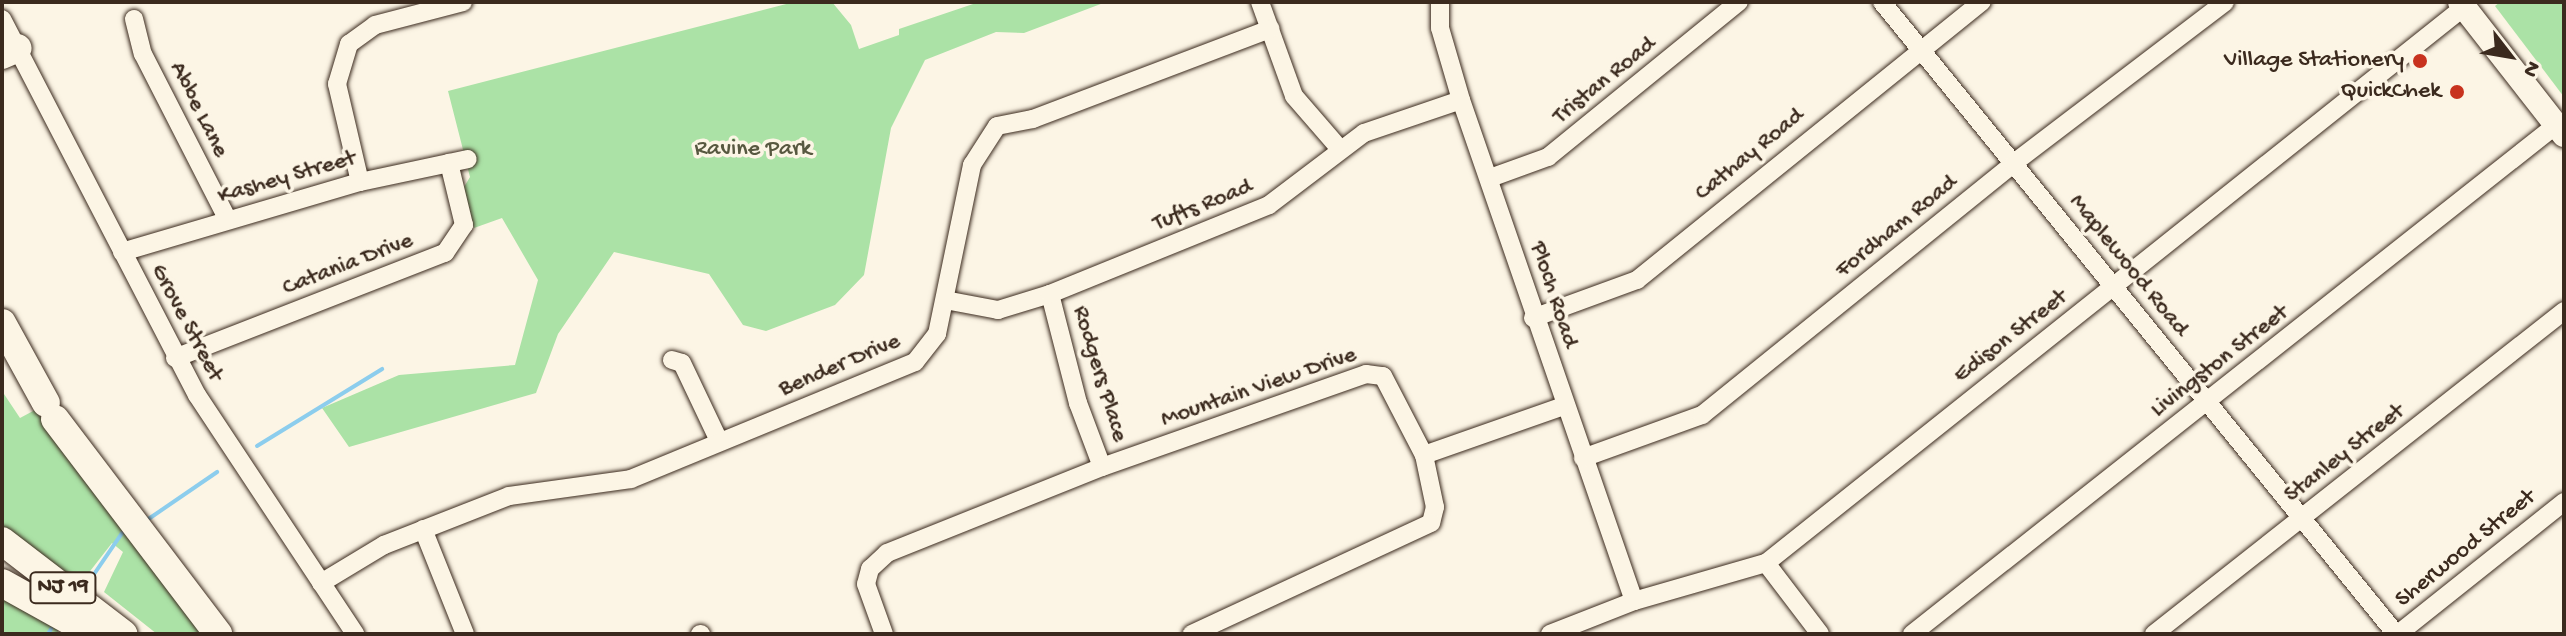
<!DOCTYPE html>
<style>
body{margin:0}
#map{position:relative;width:2566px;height:636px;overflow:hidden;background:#fcf5e5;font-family:"Gochi Hand",sans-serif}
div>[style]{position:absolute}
.green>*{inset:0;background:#abe2a6}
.stream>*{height:4px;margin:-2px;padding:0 2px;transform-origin:2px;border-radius:2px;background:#8ccded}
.roads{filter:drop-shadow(0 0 2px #3b2a1e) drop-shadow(0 0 2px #3b2a1e)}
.minor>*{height:18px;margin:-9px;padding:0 9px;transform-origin:9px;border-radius:9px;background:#fcf5e5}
.major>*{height:24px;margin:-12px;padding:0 12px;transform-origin:12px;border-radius:12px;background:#fcf5e5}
.highway>*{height:28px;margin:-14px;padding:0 14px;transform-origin:14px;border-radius:14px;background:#fcf5e5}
.dots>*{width:22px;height:22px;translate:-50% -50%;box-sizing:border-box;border:4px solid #fcf5e5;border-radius:50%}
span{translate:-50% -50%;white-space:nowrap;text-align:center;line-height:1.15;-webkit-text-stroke:7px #fcf5e5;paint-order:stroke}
.shield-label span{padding:2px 6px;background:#fcf5e5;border:2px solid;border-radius:6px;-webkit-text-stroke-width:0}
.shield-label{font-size:22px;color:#3b2a1e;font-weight:700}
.poi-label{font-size:24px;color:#3b2a1e}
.right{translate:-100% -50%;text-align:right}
.street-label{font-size:24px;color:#3b2a1e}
.park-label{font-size:24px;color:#575840}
.frame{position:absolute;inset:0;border:4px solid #3b2a1e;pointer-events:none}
.north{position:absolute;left:2470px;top:16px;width:80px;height:80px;-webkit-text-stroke:6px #fcf5e5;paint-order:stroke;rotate:121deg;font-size:22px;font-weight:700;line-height:32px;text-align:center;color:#3b2a1e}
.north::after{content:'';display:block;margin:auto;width:28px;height:36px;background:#3b2a1e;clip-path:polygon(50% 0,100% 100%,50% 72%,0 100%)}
</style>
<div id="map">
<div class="green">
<i style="clip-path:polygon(794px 2px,832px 2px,851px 25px,859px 49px,899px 35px,899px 29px,979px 2px,1106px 2px,1024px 33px,996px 32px,925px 60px,891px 128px,864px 275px,835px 305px,766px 331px,743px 325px,709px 274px,614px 252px,558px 334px,536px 393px,349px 447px,322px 408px,399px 375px,515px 365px,538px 280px,502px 218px,474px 228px,464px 187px,470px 177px,448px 91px)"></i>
<i style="clip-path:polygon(2500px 2px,2564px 2px,2564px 97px,2495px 6px)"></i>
<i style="clip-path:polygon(2px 391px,20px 418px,35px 410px,210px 634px,157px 634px,104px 592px,123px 552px,112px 543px,80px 584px,2px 529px)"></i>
<i style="clip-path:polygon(2px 594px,60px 628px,57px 634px,2px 634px)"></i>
</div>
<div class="stream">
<i style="left:257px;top:446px;width:147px;rotate:-31.6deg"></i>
<i style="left:147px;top:520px;width:85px;rotate:-34.4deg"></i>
<i style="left:86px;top:586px;width:64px;rotate:-55.8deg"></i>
<i style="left:48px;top:634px;width:6px;rotate:-59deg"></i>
</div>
<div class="roads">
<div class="minor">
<i style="left:1260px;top:2px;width:100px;rotate:70.1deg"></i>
<i style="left:1294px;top:96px;width:69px;rotate:49.1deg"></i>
<i style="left:1440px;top:2px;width:26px;rotate:90deg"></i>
<i style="left:1440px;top:28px;width:75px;rotate:73.7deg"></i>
<i style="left:1461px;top:100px;width:530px;rotate:70.95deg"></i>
<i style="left:1882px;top:2px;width:815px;rotate:50.88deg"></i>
<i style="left:2px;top:19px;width:424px;rotate:62.6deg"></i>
<i style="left:197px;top:395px;width:287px;rotate:56.5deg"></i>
<i style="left:134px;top:19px;width:36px;rotate:76deg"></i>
<i style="left:143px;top:54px;width:186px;rotate:62.9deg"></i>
<i style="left:1490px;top:178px;width:62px;rotate:-19.9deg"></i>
<i style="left:1548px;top:157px;width:246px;rotate:-39.1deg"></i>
<i style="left:360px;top:182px;width:101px;rotate:-103.2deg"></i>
<i style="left:337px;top:84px;width:42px;rotate:-73.3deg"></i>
<i style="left:349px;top:44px;width:32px;rotate:-36deg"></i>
<i style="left:375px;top:25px;width:91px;rotate:-14.6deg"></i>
<i style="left:122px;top:252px;width:248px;rotate:-16.4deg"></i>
<i style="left:360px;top:182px;width:110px;rotate:-12deg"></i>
<i style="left:1050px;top:294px;width:113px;rotate:75.6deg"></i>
<i style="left:1078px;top:403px;width:68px;rotate:69.4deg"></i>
<i style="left:945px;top:300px;width:54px;rotate:10.7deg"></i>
<i style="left:998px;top:310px;width:54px;rotate:-17.1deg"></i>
<i style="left:1050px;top:294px;width:236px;rotate:-22.1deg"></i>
<i style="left:1269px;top:205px;width:119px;rotate:-37.2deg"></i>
<i style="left:1364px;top:133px;width:102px;rotate:-18.8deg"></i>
<i style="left:1533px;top:318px;width:111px;rotate:-20.1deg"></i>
<i style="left:1637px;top:280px;width:443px;rotate:-38.9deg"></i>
<i style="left:175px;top:358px;width:290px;rotate:-21.3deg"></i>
<i style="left:445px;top:253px;width:34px;rotate:-56deg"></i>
<i style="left:464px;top:225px;width:64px;rotate:-103.6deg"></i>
<i style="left:672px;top:360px;width:10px;rotate:17deg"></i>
<i style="left:682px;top:363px;width:86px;rotate:64.6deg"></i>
<i style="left:1424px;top:455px;width:148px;rotate:-19.3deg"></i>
<i style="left:1583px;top:458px;width:127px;rotate:-19.9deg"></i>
<i style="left:1702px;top:415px;width:401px;rotate:-38.9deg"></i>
<i style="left:2014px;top:163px;width:265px;rotate:-37.3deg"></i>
<i style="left:423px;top:529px;width:113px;rotate:68.2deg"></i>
<i style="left:1766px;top:563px;width:89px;rotate:52.7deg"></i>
<i style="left:321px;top:583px;width:74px;rotate:-31.1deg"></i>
<i style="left:384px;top:545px;width:134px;rotate:-21.4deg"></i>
<i style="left:509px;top:496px;width:123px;rotate:-7.9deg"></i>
<i style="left:631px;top:479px;width:307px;rotate:-22.4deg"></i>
<i style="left:915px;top:362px;width:36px;rotate:-52deg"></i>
<i style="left:937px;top:334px;width:173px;rotate:-78.3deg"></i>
<i style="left:972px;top:165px;width:46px;rotate:-57.3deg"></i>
<i style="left:997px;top:126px;width:37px;rotate:-11deg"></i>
<i style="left:1033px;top:119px;width:254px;rotate:-20.8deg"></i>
<i style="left:700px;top:634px;width:1px"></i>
<i style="left:884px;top:634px;width:53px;rotate:-109.8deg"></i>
<i style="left:866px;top:584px;width:16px;rotate:-75deg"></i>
<i style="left:870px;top:569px;width:23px;rotate:-43deg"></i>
<i style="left:887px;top:553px;width:232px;rotate:-21.8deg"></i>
<i style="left:1102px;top:467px;width:280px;rotate:-19.4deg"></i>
<i style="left:1366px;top:374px;width:17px;rotate:7deg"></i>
<i style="left:1383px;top:376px;width:89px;rotate:62.6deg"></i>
<i style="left:1424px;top:455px;width:53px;rotate:78.1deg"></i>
<i style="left:1435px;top:507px;width:16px;rotate:104deg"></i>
<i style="left:1431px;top:523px;width:264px;rotate:155.1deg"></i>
<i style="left:1550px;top:634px;width:90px;rotate:-21.4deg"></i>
<i style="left:1634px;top:601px;width:137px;rotate:-16.1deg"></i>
<i style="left:1766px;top:563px;width:892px;rotate:-38.54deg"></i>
<i style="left:1912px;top:634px;width:821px;rotate:-38.32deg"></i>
<i style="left:2154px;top:634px;width:522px;rotate:-38.23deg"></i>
<i style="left:2398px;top:634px;width:212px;rotate:-38.5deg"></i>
</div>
<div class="major">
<i style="left:2460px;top:2px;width:169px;rotate:52deg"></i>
</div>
<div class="highway">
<i style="left:2px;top:55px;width:17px;rotate:-24deg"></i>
<i style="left:2px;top:323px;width:91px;rotate:61.2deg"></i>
<i style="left:55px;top:419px;width:270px;rotate:52.8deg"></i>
<i style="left:2px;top:541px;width:153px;rotate:37.5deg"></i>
<i style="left:2px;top:583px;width:105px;rotate:29deg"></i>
</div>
</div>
<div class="dots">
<i style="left:2420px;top:61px;background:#c8321e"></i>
<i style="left:2457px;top:92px;background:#c8321e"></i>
</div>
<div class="shield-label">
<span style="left:63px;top:588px">NJ 19</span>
</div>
<div class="poi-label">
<span class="right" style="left:2404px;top:61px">Village Stationery</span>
<span class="right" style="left:2441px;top:92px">QuickChek</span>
</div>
<div class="street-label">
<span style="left:1605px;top:81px;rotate:-39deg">Tristan Road</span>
<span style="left:198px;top:110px;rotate:63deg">Abbe Lane</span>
<span style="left:1750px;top:155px;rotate:-39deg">Cathay Road</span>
<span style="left:287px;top:178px;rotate:-16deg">Kashey Street</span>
<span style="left:1203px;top:206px;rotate:-22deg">Tufts Road</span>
<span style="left:1897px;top:227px;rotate:-39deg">Fordham Road</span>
<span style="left:348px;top:265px;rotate:-21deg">Catania Drive</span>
<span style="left:2128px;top:266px;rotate:51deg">Maplewood Road</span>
<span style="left:1553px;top:295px;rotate:72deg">Ploch Road</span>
<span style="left:186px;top:323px;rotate:62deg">Grove Street</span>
<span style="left:2011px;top:337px;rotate:-38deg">Edison Street</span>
<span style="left:2220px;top:362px;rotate:-38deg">Livingston Street</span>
<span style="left:840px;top:366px;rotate:-23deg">Bender Drive</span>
<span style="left:1099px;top:374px;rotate:73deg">Rodgers Place</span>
<span style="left:1259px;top:388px;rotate:-19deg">Mountain View Drive</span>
<span style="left:2345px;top:454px;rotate:-38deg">Stanley Street</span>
<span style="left:2466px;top:549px;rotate:-39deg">Sherwood Street</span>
</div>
<div class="park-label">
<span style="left:753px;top:150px">Ravine Park</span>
</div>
<div class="frame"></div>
<div class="north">N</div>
</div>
